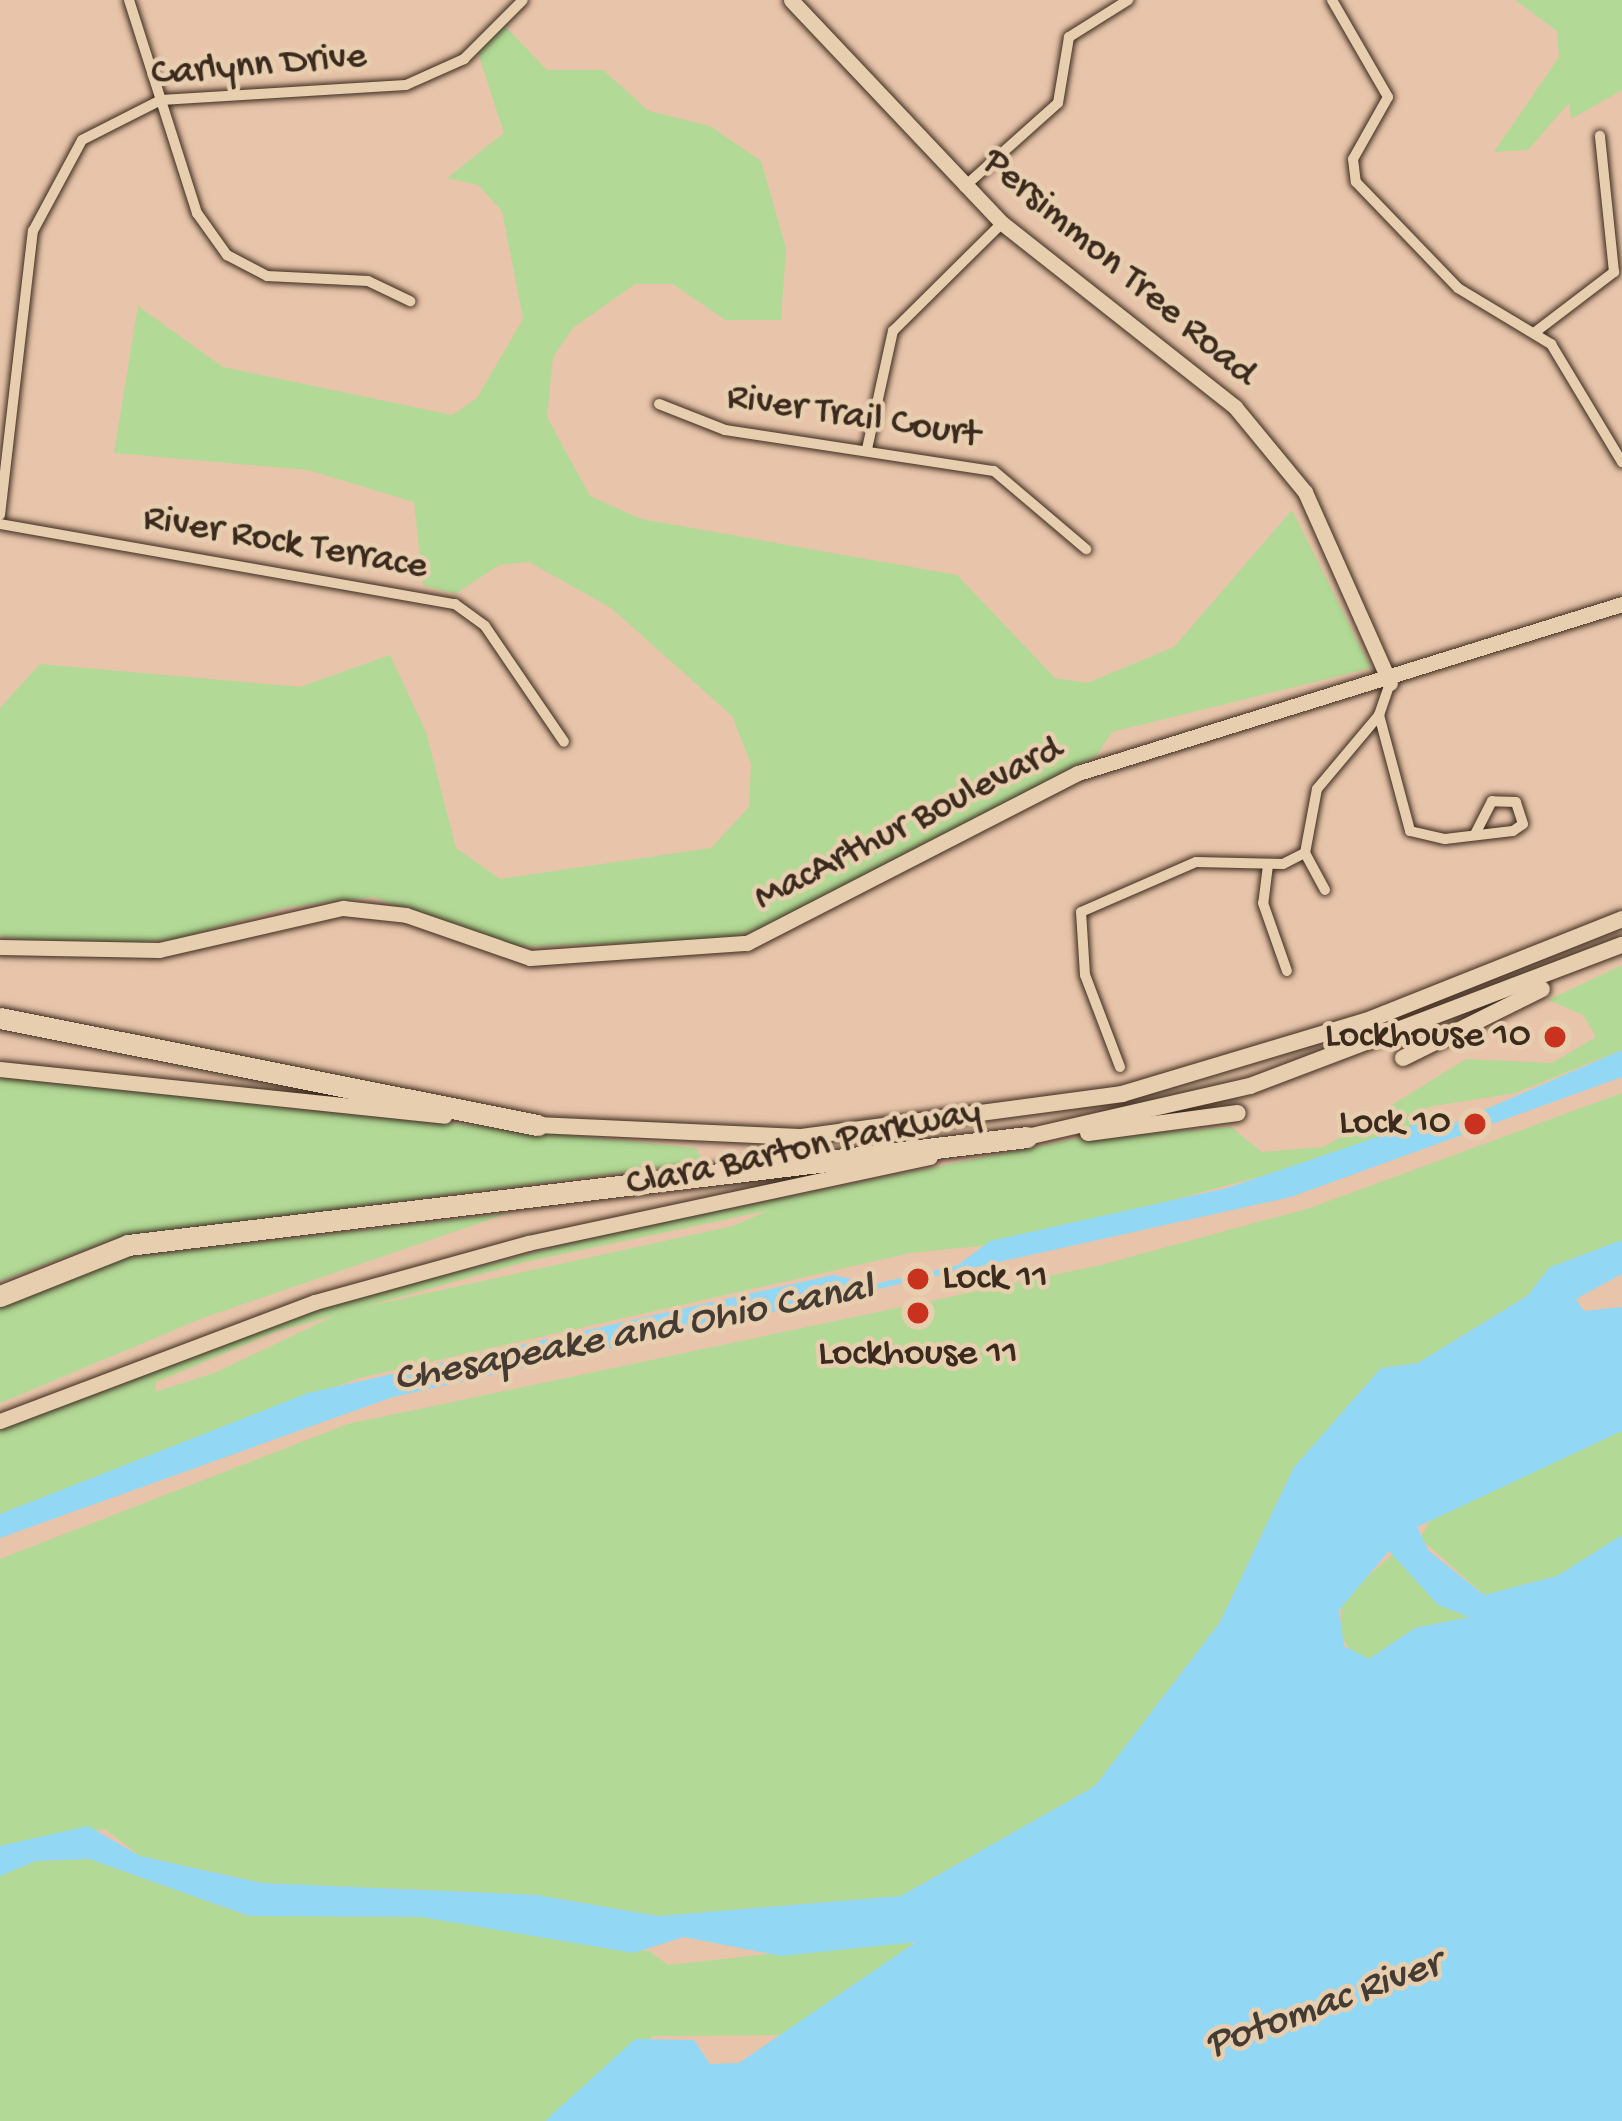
<!DOCTYPE html>
<style>
body{margin:0}
#map{position:relative;width:1622px;height:2121px;overflow:hidden;background:#e8c5aa;font-family:"Gochi Hand",sans-serif}
div>[style]{position:absolute}
.green>*{inset:0;background:#b2d995}
.water>*{inset:0;background:#92d8f4}
.roads{filter:drop-shadow(0 0 3px #3b2a1e) drop-shadow(0 0 3px #3b2a1e)}
.minor>*{height:10px;margin:-5px;padding:0 5px;transform-origin:5px;border-radius:5px;background:#e7ceaf}
.secondary>*{height:15px;margin:-7.5px;padding:0 7.5px;transform-origin:7.5px;border-radius:7.5px;background:#e7ceaf}
.primary>*{height:16px;margin:-8px;padding:0 8px;transform-origin:8px;border-radius:8px;background:#e7ceaf}
.motorway>*{height:21px;margin:-10.5px;padding:0 10.5px;transform-origin:10.5px;border-radius:10.5px;background:#e7ceaf}
.dots>*{width:33px;height:33px;translate:-50% -50%;box-sizing:border-box;border:6px solid #e7ceaf;border-radius:50%}
span{translate:-50% -50%;white-space:nowrap;text-align:center;line-height:1.15;-webkit-text-stroke:9px #e7ceaf;paint-order:stroke}
.street-label{font-size:39px;color:#3b2a1e}
.poi-label{font-size:39px;color:#3b2a1e}
.right{translate:-100% -50%;text-align:right}
.left{translate:0 -50%;text-align:left}
.water-label{font-size:42px;color:#443b33;font-style:italic}
</style>
<div id="map">
<div class="green">
<i style="clip-path:polygon(1515px 0,1622px 0,1622px 90px,1571px 119px,1569px 103px,1528px 150px,1494px 152px,1559px 57px,1557px 31px)"></i>
<i style="clip-path:polygon(501px 22px,547px 70px,603px 70px,649px 111px,710px 126px,761px 161px,786px 248px,781px 320px,725px 320px,673px 284px,635px 284px,573px 328px,553px 357px,547px 417px,590px 496px,641px 519px,957px 575px,1055px 678px,1087px 683px,1174px 647px,1292px 510px,1371px 668px,1112px 732px,1096px 756px,779px 923px,722px 940px,510px 947px,374px 897px,287px 907px,177px 939px,69px 950px,0 936px,0 708px,40px 664px,300px 687px,390px 655px,426px 732px,456px 848px,500px 879px,711px 848px,749px 807px,751px 764px,732px 716px,611px 608px,529px 562px,499px 565px,455px 594px,423px 585px,414px 502px,308px 470px,114px 453px,138px 306px,223px 367px,452px 415px,477px 398px,523px 319px,502px 211px,478px 185px,447px 178px,504px 133px,476px 47px)"></i>
<i style="clip-path:polygon(evenodd,1622px 965px,1622px 1050px,1515px 1093px,1428px 1107px,1417px 1124px,1321px 1160px,1018px 1242px,911px 1253px,359px 1378px,0 1514px,0 1428px,324px 1306px,617px 1231px,1075px 1139px,1231px 1127px,1262px 1152px,1324px 1147px,1466px 1059px,1552px 1063px,1596px 1037px,1583px 1015px,1548px 1000px,1622px 965px,770px 1210px,733px 1226px,360px 1308px,525px 1262px,770px 1210px,1622px 965px,336px 1315px,217px 1372px,155px 1392px,156px 1382px,275px 1332px,336px 1315px)"></i>
<i style="clip-path:polygon(0 1077px,696px 1148px,704px 1162px,117px 1238px,0 1281px)"></i>
<i style="clip-path:polygon(1622px 1093px,1622px 1240px,1550px 1267px,1527px 1296px,1418px 1363px,1381px 1368px,1294px 1467px,1220px 1622px,1095px 1786px,901px 1896px,658px 1916px,537px 1895px,262px 1883px,140px 1856px,105px 1829px,0 1846px,0 1559px,348px 1424px,1101px 1265px,1310px 1208px)"></i>
<i style="clip-path:polygon(509px 1213px,203px 1318px,0 1403px,0 1305px,112px 1259px)"></i>
<i style="clip-path:polygon(1622px 1431px,1622px 1535px,1557px 1576px,1484px 1595px,1420px 1538px,1435px 1512px)"></i>
<i style="clip-path:polygon(1397px 1551px,1438px 1605px,1470px 1617px,1415px 1628px,1369px 1659px,1353px 1655px,1340px 1634px,1342px 1598px)"></i>
<i style="clip-path:polygon(89px 1859px,249px 1916px,421px 1917px,649px 1951px,668px 1965px,907px 1939px,916px 1948px,789px 2035px,653px 2036px,545px 2121px,0 2121px,0 1876px,36px 1861px)"></i>
</div>
<div class="water">
<i style="clip-path:polygon(1622px 1050px,1622px 1077px,1291px 1197px,393px 1397px,0 1538px,0 1514px,308px 1393px,833px 1275px,875px 1284px,958px 1265px,990px 1241px,1227px 1188px,1422px 1122px,1431px 1133px)"></i>
<i style="clip-path:polygon(evenodd,1622px 1240px,1622px 1274px,1576px 1299px,1584px 1311px,1622px 1307px,1622px 1431px,1417px 1527px,1429px 1551px,1484px 1595px,1557px 1576px,1622px 1535px,1622px 2121px,545px 2121px,635px 2039px,694px 2040px,710px 2064px,739px 2063px,916px 1942px,781px 1956px,684px 1937px,633px 1953px,421px 1917px,249px 1916px,89px 1859px,36px 1861px,0 1876px,0 1846px,88px 1826px,140px 1856px,262px 1883px,537px 1895px,658px 1916px,901px 1896px,1095px 1786px,1220px 1622px,1294px 1467px,1381px 1368px,1418px 1363px,1527px 1296px,1550px 1267px,1622px 1240px,1389px 1551px,1438px 1605px,1469px 1617px,1415px 1628px,1369px 1659px,1344px 1646px,1339px 1610px,1389px 1551px)"></i>
</div>
<div class="roads">
<div class="minor">
<i style="left:129px;top:0;width:224px;rotate:72.3deg"></i>
<i style="left:197px;top:213px;width:52px;rotate:54.5deg"></i>
<i style="left:227px;top:255px;width:45px;rotate:27.7deg"></i>
<i style="left:267px;top:276px;width:101px;rotate:2.8deg"></i>
<i style="left:368px;top:281px;width:47px;rotate:25.5deg"></i>
<i style="left:1332px;top:0;width:112px;rotate:60deg"></i>
<i style="left:1388px;top:97px;width:71px;rotate:119.4deg"></i>
<i style="left:1353px;top:159px;width:23px;rotate:83deg"></i>
<i style="left:1356px;top:182px;width:147px;rotate:46.1deg"></i>
<i style="left:1458px;top:288px;width:109px;rotate:31.1deg"></i>
<i style="left:1551px;top:344px;width:138px;rotate:59deg"></i>
<i style="left:964px;top:187px;width:126px;rotate:-41.8deg"></i>
<i style="left:1058px;top:103px;width:67px;rotate:-80.5deg"></i>
<i style="left:1069px;top:37px;width:70px;rotate:-32.1deg"></i>
<i style="left:1534px;top:333px;width:101px;rotate:-37.3deg"></i>
<i style="left:1614px;top:272px;width:137px;rotate:-95.9deg"></i>
<i style="left:659px;top:404px;width:71px;rotate:21.5deg"></i>
<i style="left:725px;top:430px;width:272px;rotate:8.7deg"></i>
<i style="left:994px;top:471px;width:121px;rotate:40.3deg"></i>
<i style="left:867px;top:449px;width:121px;rotate:-77.6deg"></i>
<i style="left:893px;top:331px;width:153px;rotate:-44.7deg"></i>
<i style="left:0;top:515px;width:286px;rotate:-83.4deg"></i>
<i style="left:33px;top:231px;width:103px;rotate:-61.7deg"></i>
<i style="left:82px;top:140px;width:89px;rotate:-26.9deg"></i>
<i style="left:161px;top:100px;width:245px;rotate:-3.5deg"></i>
<i style="left:406px;top:85px;width:64px;rotate:-24.1deg"></i>
<i style="left:464px;top:59px;width:83px;rotate:-45deg"></i>
<i style="left:0;top:524px;width:462px;rotate:10deg"></i>
<i style="left:455px;top:604px;width:37px;rotate:36deg"></i>
<i style="left:485px;top:626px;width:140px;rotate:55.7deg"></i>
<i style="left:1379px;top:715px;width:120px;rotate:75deg"></i>
<i style="left:1410px;top:831px;width:36px;rotate:13deg"></i>
<i style="left:1445px;top:839px;width:68px;rotate:-6.7deg"></i>
<i style="left:1513px;top:831px;width:12px;rotate:-35deg"></i>
<i style="left:1523px;top:824px;width:23px;rotate:-108deg"></i>
<i style="left:1516px;top:802px;width:24px;rotate:-178deg"></i>
<i style="left:1492px;top:801px;width:36px;rotate:117deg"></i>
<i style="left:1305px;top:853px;width:42px;rotate:61.6deg"></i>
<i style="left:1268px;top:865px;width:38px;rotate:97deg"></i>
<i style="left:1263px;top:903px;width:72px;rotate:70.6deg"></i>
<i style="left:1120px;top:1067px;width:98px;rotate:-110.8deg"></i>
<i style="left:1085px;top:975px;width:63px;rotate:-93.6deg"></i>
<i style="left:1081px;top:912px;width:125px;rotate:-23.5deg"></i>
<i style="left:1196px;top:862px;width:87px;rotate:1.3deg"></i>
<i style="left:1283px;top:864px;width:25px;rotate:-27deg"></i>
<i style="left:1305px;top:853px;width:65px;rotate:-79.4deg"></i>
<i style="left:1317px;top:789px;width:97px;rotate:-50deg"></i>
<i style="left:1379px;top:715px;width:34px;rotate:-71deg"></i>
</div>
<div class="secondary">
<i style="left:791px;top:0;width:307px;rotate:46.6deg"></i>
<i style="left:1002px;top:223px;width:297px;rotate:38.3deg"></i>
<i style="left:1235px;top:407px;width:110px;rotate:50.5deg"></i>
<i style="left:1305px;top:492px;width:209px;rotate:66deg"></i>
<i style="left:0;top:947px;width:159px;rotate:1.1deg"></i>
<i style="left:159px;top:950px;width:189px;rotate:-12.9deg"></i>
<i style="left:343px;top:908px;width:63px;rotate:6.3deg"></i>
<i style="left:406px;top:915px;width:131px;rotate:19.1deg"></i>
<i style="left:530px;top:958px;width:218px;rotate:-4deg"></i>
<i style="left:747px;top:943px;width:372px;rotate:-27.2deg"></i>
<i style="left:1078px;top:773px;width:570px;rotate:-17.26deg"></i>
<i style="left:0;top:1069px;width:447px;rotate:6deg"></i>
<i style="left:0;top:1421px;width:337px;rotate:-20.7deg"></i>
<i style="left:315px;top:1302px;width:221px;rotate:-15.5deg"></i>
<i style="left:528px;top:1243px;width:411px;rotate:-12.1deg"></i>
</div>
<div class="primary">
<i style="left:1403px;top:1058px;width:155px;rotate:-26.4deg"></i>
<i style="left:537px;top:1125px;width:263px;rotate:2.6deg"></i>
<i style="left:800px;top:1137px;width:325px;rotate:-7.6deg"></i>
<i style="left:1122px;top:1094px;width:255px;rotate:-16.7deg"></i>
<i style="left:1366px;top:1021px;width:276px;rotate:-21.7deg"></i>
<i style="left:1088px;top:1133px;width:151px;rotate:-7.6deg"></i>
<i style="left:1027px;top:1137px;width:229px;rotate:-12.9deg"></i>
<i style="left:1250px;top:1086px;width:398px;rotate:-20.8deg"></i>
</div>
<div class="motorway">
<i style="left:0;top:1018px;width:548px;rotate:11.27deg"></i>
<i style="left:0;top:1296px;width:138px;rotate:-21.7deg"></i>
<i style="left:128px;top:1245px;width:905px;rotate:-6.85deg"></i>
</div>
</div>
<div class="dots">
<i style="left:1555px;top:1037px;background:#c8321e"></i>
<i style="left:1475px;top:1124px;background:#c8321e"></i>
<i style="left:918px;top:1279px;background:#c8321e"></i>
<i style="left:918px;top:1313px;background:#c8321e"></i>
</div>
<div class="street-label">
<span style="left:259px;top:67px;rotate:-5deg">Carlynn Drive</span>
<span style="left:1118px;top:269px;rotate:40deg">Persimmon Tree Road</span>
<span style="left:853px;top:418px;rotate:9deg">River Trail Court</span>
<span style="left:285px;top:544px;rotate:10deg">River Rock Terrace</span>
<span style="left:909px;top:825px;rotate:-27deg">MacArthur Boulevard</span>
<span style="left:804px;top:1150px;rotate:-12deg">Clara Barton Parkway</span>
</div>
<div class="poi-label">
<span class="right" style="left:1531px;top:1037px">Lockhouse 10</span>
<span class="right" style="left:1451px;top:1124px">Lock 10</span>
<span class="left" style="left:942px;top:1279px">Lock 11</span>
<span style="left:918px;top:1355px">Lockhouse 11</span>
</div>
<div class="water-label">
<span style="left:634px;top:1336px;rotate:-11deg">Chesapeake and Ohio Canal</span>
<span style="left:1324px;top:2007px;rotate:-20deg">Potomac River</span>
</div>
</div>
